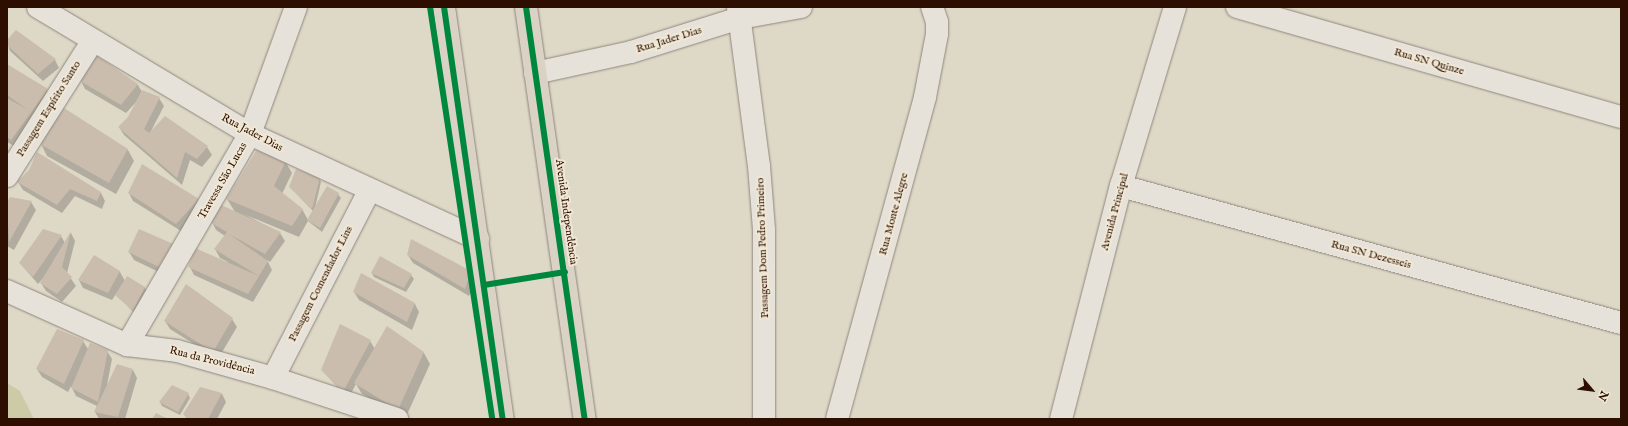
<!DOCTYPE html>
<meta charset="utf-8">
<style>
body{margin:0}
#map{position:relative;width:1628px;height:426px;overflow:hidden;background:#ded8c7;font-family:"IM FELL English",serif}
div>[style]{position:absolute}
.green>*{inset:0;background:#cccaa7}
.shadow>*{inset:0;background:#0003}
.building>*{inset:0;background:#cabdae}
.roads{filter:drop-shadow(0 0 1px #8e877c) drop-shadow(0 0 1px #8e877c)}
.minor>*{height:22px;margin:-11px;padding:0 11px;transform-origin:11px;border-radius:11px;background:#e6e2da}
.major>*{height:22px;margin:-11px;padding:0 11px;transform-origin:11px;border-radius:11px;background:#d9d2c5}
.cycleway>*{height:6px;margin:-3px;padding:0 3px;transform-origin:3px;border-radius:3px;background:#00873e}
span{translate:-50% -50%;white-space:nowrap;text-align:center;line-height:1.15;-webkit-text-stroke:4px #f0e8d4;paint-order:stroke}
.street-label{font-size:11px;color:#2d0e00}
.frame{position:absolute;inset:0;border:8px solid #2d0e00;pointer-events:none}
.north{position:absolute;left:1572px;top:370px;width:40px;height:40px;-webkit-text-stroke:3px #f0e8d4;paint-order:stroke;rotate:118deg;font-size:11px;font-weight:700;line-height:16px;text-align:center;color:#2d0e00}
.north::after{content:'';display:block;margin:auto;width:14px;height:18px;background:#2d0e00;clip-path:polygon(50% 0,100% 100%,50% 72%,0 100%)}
</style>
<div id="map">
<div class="green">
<i style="clip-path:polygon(7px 383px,20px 391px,34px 419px,7px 419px)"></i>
</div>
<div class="shadow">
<i style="clip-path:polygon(7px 41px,55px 60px,59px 68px,43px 81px,10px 51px)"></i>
<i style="clip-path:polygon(93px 54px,138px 85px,142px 92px,159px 98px,164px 106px,151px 131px,207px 147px,212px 155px,202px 167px,190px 160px,182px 185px,124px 135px,119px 127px,129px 117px,138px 100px,126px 113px,85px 89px,81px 81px)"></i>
<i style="clip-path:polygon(7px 65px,47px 90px,52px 98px,16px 147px,7px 142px)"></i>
<i style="clip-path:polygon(64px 110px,128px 150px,134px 161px,116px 194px,47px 156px,41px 144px)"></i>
<i style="clip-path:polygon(285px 161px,292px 173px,282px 194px,302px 209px,308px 220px,313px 211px,290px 187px,319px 177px,321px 182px,315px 208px,338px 194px,341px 198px,322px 232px,308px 221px,299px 237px,246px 215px,280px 233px,285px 241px,270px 262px,267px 260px,272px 270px,253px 302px,194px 275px,190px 267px,228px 262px,220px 258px,215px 249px,225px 236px,216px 230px,212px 222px,235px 212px,227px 199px)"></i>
<i style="clip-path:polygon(18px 182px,101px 193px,105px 201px,102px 209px,75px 196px,62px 213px,23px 190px)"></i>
<i style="clip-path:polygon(129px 193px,198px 200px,202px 208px,181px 231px,133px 201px)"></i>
<i style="clip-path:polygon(11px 198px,31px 202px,36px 210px,14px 250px,7px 246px,7px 204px)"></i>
<i style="clip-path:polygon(140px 230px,169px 277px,134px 260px,129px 252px)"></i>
<i style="clip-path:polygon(71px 233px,75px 241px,67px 273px,76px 286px,62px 302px,46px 291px,41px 283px,45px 276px,38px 284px,20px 263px,61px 236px,65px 243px)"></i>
<i style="clip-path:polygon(408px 255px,471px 271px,476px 280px,469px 296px,413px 263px)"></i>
<i style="clip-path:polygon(94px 257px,120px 272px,125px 281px,144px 287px,147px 291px,135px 314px,116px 294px,112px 300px,83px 288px,79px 280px)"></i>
<i style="clip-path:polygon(372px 273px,411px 275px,414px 279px,406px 292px,374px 277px)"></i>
<i style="clip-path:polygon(362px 275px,415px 304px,419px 312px,412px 330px,359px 300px,354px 292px)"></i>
<i style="clip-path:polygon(232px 319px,237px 327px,218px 359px,170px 329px,165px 321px)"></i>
<i style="clip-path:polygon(387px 328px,424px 353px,430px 364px,405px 419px,362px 394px,356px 384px,348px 399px,322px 370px,370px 341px,375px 349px)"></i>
<i style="clip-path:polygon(83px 341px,88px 349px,107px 351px,112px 359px,107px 385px,133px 370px,137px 378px,125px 419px,99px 419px,95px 412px,97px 406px,76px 396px,71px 386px,68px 392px,42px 377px,37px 369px)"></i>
<i style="clip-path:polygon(201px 388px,222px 394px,226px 402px,217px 419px,187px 419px,184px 414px)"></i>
<i style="clip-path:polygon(188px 394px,190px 398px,180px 415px,162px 406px,160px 402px)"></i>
</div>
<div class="building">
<i style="clip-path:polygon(16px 30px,56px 59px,38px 74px,7px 45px,7px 40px)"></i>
<i style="clip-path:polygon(93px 53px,138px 84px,121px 105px,80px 81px)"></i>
<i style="clip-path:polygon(7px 64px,48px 89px,11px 140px,7px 137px,7px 98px,28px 110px,7px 95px)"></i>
<i style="clip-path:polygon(142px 90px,160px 97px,144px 129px,149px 133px,165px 116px,208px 146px,197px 159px,185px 152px,177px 178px,118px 127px,128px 117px)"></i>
<i style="clip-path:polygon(64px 108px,128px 149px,109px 183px,40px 144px)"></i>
<i style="clip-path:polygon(263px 140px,286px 161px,274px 186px,303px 209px,292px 226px,226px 199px)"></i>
<i style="clip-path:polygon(37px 152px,101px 192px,97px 201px,70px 189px,57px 205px,17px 182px,29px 170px)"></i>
<i style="clip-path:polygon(142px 164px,199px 199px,176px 224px,128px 193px)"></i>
<i style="clip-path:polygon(296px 169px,320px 177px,312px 209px,289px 187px)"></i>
<i style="clip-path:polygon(327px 186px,339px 193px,320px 228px,307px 220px)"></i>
<i style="clip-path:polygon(10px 197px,32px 201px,9px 242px,7px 202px)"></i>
<i style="clip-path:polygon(221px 205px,281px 232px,265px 254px,229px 234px,268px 261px,259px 276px,214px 249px,227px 232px,210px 222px)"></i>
<i style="clip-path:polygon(43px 229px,62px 235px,33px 277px,19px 263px)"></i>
<i style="clip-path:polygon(139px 229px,178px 246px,165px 270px,128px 252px)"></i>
<i style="clip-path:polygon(71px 231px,62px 267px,72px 277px,57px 294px,40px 283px)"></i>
<i style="clip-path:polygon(411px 239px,471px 271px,465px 289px,407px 255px)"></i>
<i style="clip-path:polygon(195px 248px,259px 276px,248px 294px,188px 267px)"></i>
<i style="clip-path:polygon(94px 255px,120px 271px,108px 293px,78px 280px)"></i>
<i style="clip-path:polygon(380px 256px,412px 274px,404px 288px,371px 273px)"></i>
<i style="clip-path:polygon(361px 273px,415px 303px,407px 322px,353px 292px)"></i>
<i style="clip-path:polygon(127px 276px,145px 287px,133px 311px,115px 295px)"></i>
<i style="clip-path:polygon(186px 284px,233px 318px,213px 352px,164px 321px)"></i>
<i style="clip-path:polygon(340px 324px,371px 340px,343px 392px,321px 370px)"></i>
<i style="clip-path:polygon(387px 326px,424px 352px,398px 410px,354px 383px)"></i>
<i style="clip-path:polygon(57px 329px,84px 340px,64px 384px,36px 369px)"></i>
<i style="clip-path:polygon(90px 343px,108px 350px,98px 402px,71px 388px)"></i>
<i style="clip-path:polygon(117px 364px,133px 369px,118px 417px,94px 412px)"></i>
<i style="clip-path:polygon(172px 385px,189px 393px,178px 412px,159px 402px)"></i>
<i style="clip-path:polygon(200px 387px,222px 393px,208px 419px,188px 419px,183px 414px)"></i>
<i style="clip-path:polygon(156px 413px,168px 419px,152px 419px)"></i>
</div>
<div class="roads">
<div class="minor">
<i style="left:38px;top:7px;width:247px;rotate:30.9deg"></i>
<i style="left:250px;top:134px;width:251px;rotate:24.7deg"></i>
<i style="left:738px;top:7px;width:160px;rotate:82.5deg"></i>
<i style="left:759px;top:166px;width:64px;rotate:85.5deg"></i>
<i style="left:764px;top:230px;width:189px;rotate:90deg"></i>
<i style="left:1237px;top:7px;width:399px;rotate:16deg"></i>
<i style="left:535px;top:73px;width:98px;rotate:-12.3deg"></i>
<i style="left:631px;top:52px;width:114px;rotate:-17.3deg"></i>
<i style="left:740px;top:18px;width:62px;rotate:-10.2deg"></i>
<i style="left:7px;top:176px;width:159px;rotate:-57.6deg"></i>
<i style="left:1121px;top:186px;width:518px;rotate:15.32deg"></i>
<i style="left:7px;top:291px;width:132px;rotate:24.2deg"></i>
<i style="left:127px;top:345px;width:50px;rotate:6.8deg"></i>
<i style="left:177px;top:351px;width:100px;rotate:15.7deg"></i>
<i style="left:273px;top:378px;width:131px;rotate:18.3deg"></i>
<i style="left:127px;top:345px;width:244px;rotate:-59.8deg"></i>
<i style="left:250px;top:134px;width:135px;rotate:-70.1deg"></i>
<i style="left:273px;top:378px;width:210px;rotate:-62.8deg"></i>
<i style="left:837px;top:419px;width:334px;rotate:-74.7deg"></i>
<i style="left:925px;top:97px;width:64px;rotate:-79.2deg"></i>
<i style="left:937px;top:34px;width:12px;rotate:-90deg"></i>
<i style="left:937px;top:22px;width:16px;rotate:-108deg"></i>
<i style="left:1061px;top:419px;width:241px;rotate:-75.6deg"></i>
<i style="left:1121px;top:186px;width:187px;rotate:-73.2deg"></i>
</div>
<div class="major">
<i style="left:444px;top:7px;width:416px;rotate:81.9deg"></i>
<i style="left:526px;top:7px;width:416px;rotate:81.9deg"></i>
</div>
</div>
<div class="cycleway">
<i style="left:430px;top:7px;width:417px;rotate:81.4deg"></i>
<i style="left:444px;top:7px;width:416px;rotate:81.9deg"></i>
<i style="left:526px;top:7px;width:416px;rotate:81.9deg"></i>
<i style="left:484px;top:285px;width:82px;rotate:-9.1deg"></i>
</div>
<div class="street-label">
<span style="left:669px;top:40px;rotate:-17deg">Rua Jader Dias</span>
<span style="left:1429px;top:62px;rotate:16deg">Rua SN Quinze</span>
<span style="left:49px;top:109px;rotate:-58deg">Passagem Espírito Santo</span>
<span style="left:252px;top:133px;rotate:28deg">Rua Jader Dias</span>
<span style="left:223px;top:181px;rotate:-60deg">Travessa São Lucas</span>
<span style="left:566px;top:212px;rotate:82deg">Avenida Independência</span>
<span style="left:1115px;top:212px;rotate:-75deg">Avenida Principal</span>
<span style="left:894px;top:214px;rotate:-75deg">Rua Monte Alegre</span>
<span style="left:763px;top:248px;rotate:-92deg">Passagem Dom Pedro Primeiro</span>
<span style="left:1371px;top:255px;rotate:15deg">Rua SN Dezesseis</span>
<span style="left:321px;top:284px;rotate:-63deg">Passagem Comendador Lins</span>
<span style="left:212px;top:361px;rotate:14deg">Rua da Providência</span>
</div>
<div class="frame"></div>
<div class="north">N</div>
</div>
